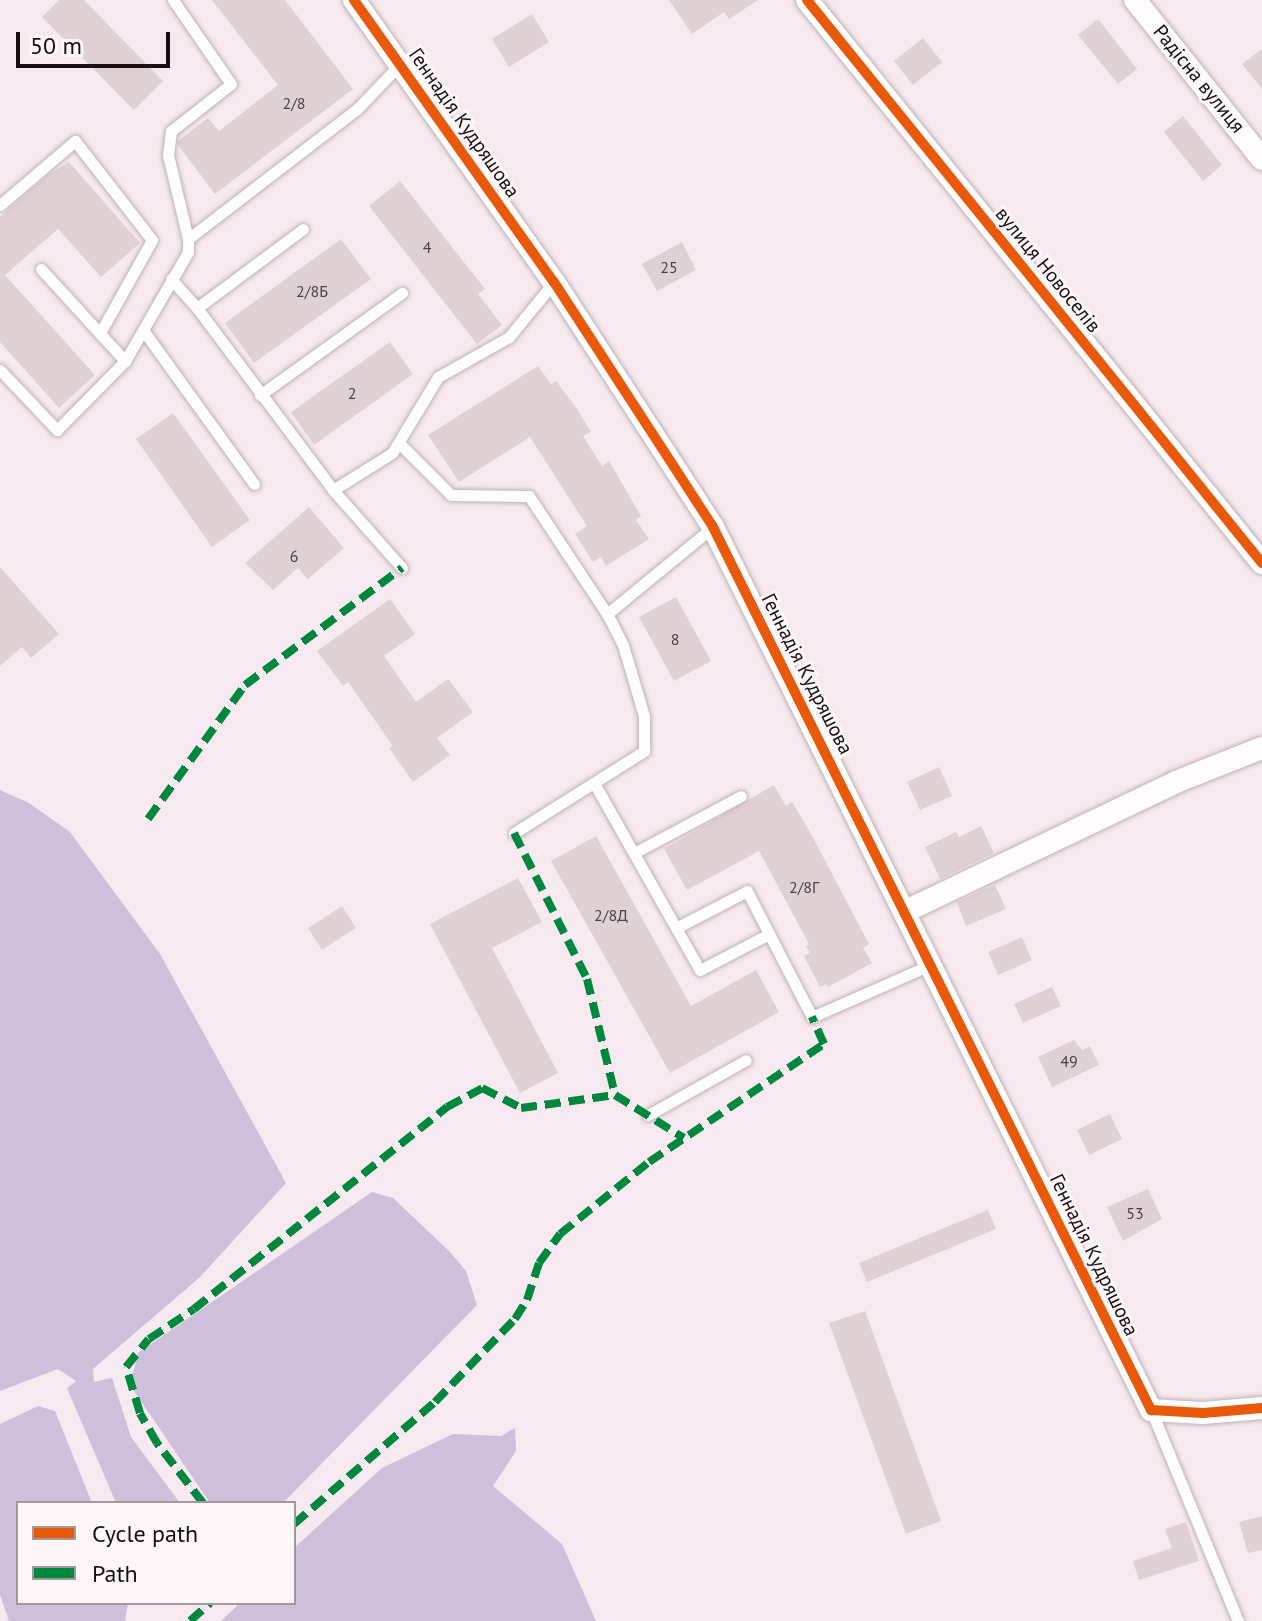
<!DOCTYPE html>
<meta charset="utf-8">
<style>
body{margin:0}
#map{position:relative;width:1262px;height:1621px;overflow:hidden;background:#f6e9ef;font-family:"PT Sans",sans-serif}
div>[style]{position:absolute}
.water>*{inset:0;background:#cebfdb}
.building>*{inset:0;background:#dfd0d4}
.roads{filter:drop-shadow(0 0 2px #bdb3b7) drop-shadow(0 0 2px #bdb3b7)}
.service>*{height:11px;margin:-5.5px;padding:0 5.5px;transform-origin:5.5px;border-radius:5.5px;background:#fefcfd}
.minor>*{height:22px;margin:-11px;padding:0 11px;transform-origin:11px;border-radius:11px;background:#fefcfd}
.quiet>*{height:8px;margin-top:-4px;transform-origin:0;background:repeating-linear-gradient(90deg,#00873e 0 16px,transparent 0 24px)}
.cycleway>*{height:10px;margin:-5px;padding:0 5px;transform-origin:5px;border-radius:5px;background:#e8590c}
span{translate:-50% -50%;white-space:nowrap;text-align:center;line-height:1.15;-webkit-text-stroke:6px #fdf6f9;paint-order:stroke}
.number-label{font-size:16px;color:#4c4045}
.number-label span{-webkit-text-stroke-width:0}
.street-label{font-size:20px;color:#180e13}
.legend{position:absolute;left:16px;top:1501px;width:280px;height:104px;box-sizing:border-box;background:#fdf6f9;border:2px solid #a1999d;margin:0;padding:10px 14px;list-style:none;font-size:24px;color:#180e13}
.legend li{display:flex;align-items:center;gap:16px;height:40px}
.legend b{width:40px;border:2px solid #a1999d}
.scale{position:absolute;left:16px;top:32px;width:154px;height:36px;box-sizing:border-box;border:4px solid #180e13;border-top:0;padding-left:10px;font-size:24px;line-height:28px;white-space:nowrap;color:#180e13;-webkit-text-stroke:6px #fdf6f9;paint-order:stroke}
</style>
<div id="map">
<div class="water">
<i style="clip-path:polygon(0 790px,29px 803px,70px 832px,160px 954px,286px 1183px,200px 1277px,93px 1369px,94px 1382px,112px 1378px,131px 1437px,180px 1503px,116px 1503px,67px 1388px,76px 1381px,58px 1369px,0 1391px)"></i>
<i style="clip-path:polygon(372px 1192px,393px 1198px,450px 1252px,466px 1271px,477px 1305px,283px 1503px,210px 1503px,130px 1385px,138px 1353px)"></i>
<i style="clip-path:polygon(38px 1406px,55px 1411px,92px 1503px,18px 1503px,18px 1603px,128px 1603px,125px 1621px,9px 1621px,0 1595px,0 1424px)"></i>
<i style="clip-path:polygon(515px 1428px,516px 1451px,493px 1486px,562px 1544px,596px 1621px,221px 1621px,240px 1603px,294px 1603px,294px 1548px,382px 1468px,453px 1434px,501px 1436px)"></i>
</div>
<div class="building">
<i style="clip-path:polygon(59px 0,84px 0,163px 81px,134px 110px,42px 17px)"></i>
<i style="clip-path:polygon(212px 0,285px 0,353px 89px,215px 194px,178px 145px,178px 141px,208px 118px,219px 131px,278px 85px)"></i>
<i style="clip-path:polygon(669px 0,758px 0,729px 19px,724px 12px,692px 34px)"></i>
<i style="clip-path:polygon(532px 14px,549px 42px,509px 67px,492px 39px)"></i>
<i style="clip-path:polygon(1098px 19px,1137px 69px,1118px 84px,1078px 35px)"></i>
<i style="clip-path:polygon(923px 38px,942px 62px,913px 85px,894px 61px)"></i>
<i style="clip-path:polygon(1262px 49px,1262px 89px,1242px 64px)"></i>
<i style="clip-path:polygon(1183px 116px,1222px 165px,1203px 181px,1164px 132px)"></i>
<i style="clip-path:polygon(69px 162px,140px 243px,101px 277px,58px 229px,5px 275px,95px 375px,59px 408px,0 342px,0 217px,48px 175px)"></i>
<i style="clip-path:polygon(400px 181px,485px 289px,478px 294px,502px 325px,477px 344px,369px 206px)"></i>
<i style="clip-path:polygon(341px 239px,371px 279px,254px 363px,225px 323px)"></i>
<i style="clip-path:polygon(682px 242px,696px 270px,657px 291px,642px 264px)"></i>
<i style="clip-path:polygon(390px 342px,413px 374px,314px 445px,291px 412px)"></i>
<i style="clip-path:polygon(538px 366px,551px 384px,556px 381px,577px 409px,591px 432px,583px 436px,602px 466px,609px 461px,641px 516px,636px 520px,649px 539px,606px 566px,601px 557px,593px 562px,575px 534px,587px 526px,530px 437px,459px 482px,428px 435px)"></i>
<i style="clip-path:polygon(173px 413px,250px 520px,212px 547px,136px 439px)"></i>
<i style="clip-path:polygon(309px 507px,344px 548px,308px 579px,298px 568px,273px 590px,245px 563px)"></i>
<i style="clip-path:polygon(0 567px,59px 634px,31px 658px,22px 647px,0 666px)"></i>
<i style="clip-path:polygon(676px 597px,711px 661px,674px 681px,639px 617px)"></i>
<i style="clip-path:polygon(390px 599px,415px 634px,384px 656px,416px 702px,448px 679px,473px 712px,437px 738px,450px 755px,413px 782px,389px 748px,393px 746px,348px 682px,343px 686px,317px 651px)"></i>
<i style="clip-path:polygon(939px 767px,952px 796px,920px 810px,907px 782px)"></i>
<i style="clip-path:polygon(774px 785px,786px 806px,792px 802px,810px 832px,869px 944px,863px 948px,872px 963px,828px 987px,826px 984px,820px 987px,804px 956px,810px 953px,806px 946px,809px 944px,759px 851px,687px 890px,664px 849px)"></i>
<i style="clip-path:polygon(981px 826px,994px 853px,940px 879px,925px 847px,956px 832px,959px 837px)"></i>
<i style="clip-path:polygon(596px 836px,691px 1006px,756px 970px,779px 1012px,670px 1073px,551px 861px)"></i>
<i style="clip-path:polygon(518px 878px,542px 922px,492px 948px,558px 1073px,520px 1093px,430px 924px)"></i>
<i style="clip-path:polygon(1006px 879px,995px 885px,1006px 909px,966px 926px,957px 902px)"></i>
<i style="clip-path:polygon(342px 906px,356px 928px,322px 950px,308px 928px)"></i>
<i style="clip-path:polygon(1022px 937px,1032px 960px,998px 975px,988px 952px)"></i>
<i style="clip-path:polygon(1052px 987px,1061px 1006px,1023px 1023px,1014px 1004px)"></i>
<i style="clip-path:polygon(1074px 1040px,1082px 1050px,1090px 1046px,1099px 1065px,1052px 1087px,1038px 1057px)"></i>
<i style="clip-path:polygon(1110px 1114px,1122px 1139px,1089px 1155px,1077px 1130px)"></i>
<i style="clip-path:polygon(1148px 1189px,1162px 1219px,1123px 1241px,1107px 1207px)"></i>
<i style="clip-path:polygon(988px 1210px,996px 1229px,867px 1282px,859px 1263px)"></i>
<i style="clip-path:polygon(865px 1311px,941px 1521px,906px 1534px,829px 1323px)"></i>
<i style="clip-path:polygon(1262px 1516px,1262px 1550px,1248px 1553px,1239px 1522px)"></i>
<i style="clip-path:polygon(1186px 1522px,1199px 1561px,1139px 1580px,1133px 1561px,1172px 1548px,1165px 1529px)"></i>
</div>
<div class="roads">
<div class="service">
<i style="left:173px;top:0;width:102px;rotate:55.4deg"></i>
<i style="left:231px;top:84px;width:76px;rotate:141.9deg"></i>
<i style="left:171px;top:131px;width:24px;rotate:97deg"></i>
<i style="left:168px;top:155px;width:86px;rotate:76.6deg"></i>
<i style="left:0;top:205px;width:99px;rotate:-40.5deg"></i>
<i style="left:75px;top:141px;width:125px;rotate:52.1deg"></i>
<i style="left:152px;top:240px;width:107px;rotate:119.2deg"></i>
<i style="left:41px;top:269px;width:125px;rotate:47.6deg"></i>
<i style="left:171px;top:279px;width:39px;rotate:48deg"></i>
<i style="left:197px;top:308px;width:227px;rotate:53.2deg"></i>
<i style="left:333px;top:490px;width:104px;rotate:48.5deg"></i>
<i style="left:197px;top:308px;width:132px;rotate:-36.7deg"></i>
<i style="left:143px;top:330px;width:190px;rotate:54.2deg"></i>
<i style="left:0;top:370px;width:83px;rotate:46.5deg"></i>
<i style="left:57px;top:430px;width:97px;rotate:-45.4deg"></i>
<i style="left:125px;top:361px;width:126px;rotate:-60deg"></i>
<i style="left:188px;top:252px;width:13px;rotate:-90deg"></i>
<i style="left:188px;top:239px;width:213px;rotate:-37.6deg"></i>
<i style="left:357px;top:109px;width:62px;rotate:-46.3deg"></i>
<i style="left:260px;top:395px;width:175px;rotate:-35.7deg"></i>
<i style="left:400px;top:444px;width:72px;rotate:45deg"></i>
<i style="left:451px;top:495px;width:78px;rotate:0.7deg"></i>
<i style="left:529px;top:496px;width:141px;rotate:56.5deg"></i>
<i style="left:333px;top:490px;width:70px;rotate:-32.1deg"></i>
<i style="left:392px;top:453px;width:89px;rotate:-58.8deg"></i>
<i style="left:438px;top:377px;width:81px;rotate:-29.4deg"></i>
<i style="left:509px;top:337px;width:71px;rotate:-50.7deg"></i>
<i style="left:594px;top:783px;width:215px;rotate:60.5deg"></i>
<i style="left:700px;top:970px;width:78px;rotate:-27.6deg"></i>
<i style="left:514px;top:833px;width:154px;rotate:-32.2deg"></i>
<i style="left:644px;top:751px;width:35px;rotate:-90deg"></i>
<i style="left:644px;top:716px;width:74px;rotate:-106.5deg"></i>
<i style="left:623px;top:645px;width:35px;rotate:-117deg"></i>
<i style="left:607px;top:614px;width:137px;rotate:-39.4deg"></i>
<i style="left:634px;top:853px;width:121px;rotate:-28deg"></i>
<i style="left:676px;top:928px;width:80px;rotate:-27.5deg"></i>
<i style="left:747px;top:891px;width:142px;rotate:62.7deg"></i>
<i style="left:812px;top:1017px;width:129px;rotate:-23.8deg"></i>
<i style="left:648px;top:1115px;width:112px;rotate:-29.3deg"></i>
<i style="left:1151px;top:1410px;width:228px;rotate:67.6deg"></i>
</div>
<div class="minor">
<i style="left:354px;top:0;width:346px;rotate:54.7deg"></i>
<i style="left:554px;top:282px;width:292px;rotate:57deg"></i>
<i style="left:713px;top:527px;width:986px;rotate:63.62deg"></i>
<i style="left:1151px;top:1410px;width:52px;rotate:3.3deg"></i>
<i style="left:1203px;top:1413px;width:59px;rotate:-4.8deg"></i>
<i style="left:807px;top:0;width:724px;rotate:51.06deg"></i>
<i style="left:1135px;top:0;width:203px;rotate:51.4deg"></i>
<i style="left:906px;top:911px;width:299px;rotate:-25.5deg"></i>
<i style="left:1176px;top:782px;width:92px;rotate:-21.6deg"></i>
</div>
</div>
<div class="quiet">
<i style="left:148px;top:819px;width:165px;rotate:-54.1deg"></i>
<i style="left:245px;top:685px;width:196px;rotate:-36.7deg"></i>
<i style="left:514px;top:833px;width:163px;rotate:63.4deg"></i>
<i style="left:587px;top:979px;width:119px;rotate:76.4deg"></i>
<i style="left:203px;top:1503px;width:76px;rotate:-127.5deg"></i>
<i style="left:157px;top:1443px;width:34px;rotate:-120deg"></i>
<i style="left:140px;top:1413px;width:48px;rotate:-106.9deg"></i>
<i style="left:126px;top:1367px;width:36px;rotate:-51deg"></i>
<i style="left:149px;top:1339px;width:54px;rotate:-33.7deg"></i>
<i style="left:194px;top:1309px;width:324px;rotate:-38.6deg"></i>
<i style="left:447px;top:1107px;width:40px;rotate:-28deg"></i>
<i style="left:482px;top:1088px;width:44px;rotate:27.1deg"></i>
<i style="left:521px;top:1108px;width:95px;rotate:-7.9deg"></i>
<i style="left:615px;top:1095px;width:81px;rotate:31.9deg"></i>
<i style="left:294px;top:1524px;width:186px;rotate:-40.9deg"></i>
<i style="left:435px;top:1402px;width:115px;rotate:-46.1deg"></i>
<i style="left:515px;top:1319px;width:22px;rotate:-58deg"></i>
<i style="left:527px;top:1300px;width:39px;rotate:-72deg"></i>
<i style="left:539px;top:1263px;width:36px;rotate:-54deg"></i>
<i style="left:560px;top:1234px;width:114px;rotate:-39deg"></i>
<i style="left:649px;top:1162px;width:211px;rotate:-34deg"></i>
<i style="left:824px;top:1044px;width:30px;rotate:-114deg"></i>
<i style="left:190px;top:1621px;width:27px;rotate:-42deg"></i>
</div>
<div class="cycleway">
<i style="left:354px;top:0;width:346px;rotate:54.7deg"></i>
<i style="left:554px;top:282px;width:292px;rotate:57deg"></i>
<i style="left:713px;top:527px;width:986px;rotate:63.62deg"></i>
<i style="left:1151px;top:1410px;width:52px;rotate:3.3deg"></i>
<i style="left:1203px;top:1413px;width:59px;rotate:-4.8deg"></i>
<i style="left:807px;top:0;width:724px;rotate:51.06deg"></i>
</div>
<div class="number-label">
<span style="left:294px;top:103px">2/8</span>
<span style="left:427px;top:247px">4</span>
<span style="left:669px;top:267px">25</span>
<span style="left:312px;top:291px">2/8Б</span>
<span style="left:352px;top:393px">2</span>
<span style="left:294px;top:556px">6</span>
<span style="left:675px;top:639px">8</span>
<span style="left:804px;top:887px">2/8Г</span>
<span style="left:611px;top:915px">2/8Д</span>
<span style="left:1069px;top:1061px">49</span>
<span style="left:1135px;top:1213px">53</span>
</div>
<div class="street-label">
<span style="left:1199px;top:79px;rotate:51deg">Радісна вулиця</span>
<span style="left:464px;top:123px;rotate:55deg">Геннадія Кудряшова</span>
<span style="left:1048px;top:270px;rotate:51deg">вулиця Новоселів</span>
<span style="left:807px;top:674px;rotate:63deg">Геннадія Кудряшова</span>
<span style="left:1094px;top:1255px;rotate:64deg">Геннадія Кудряшова</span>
</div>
<ul class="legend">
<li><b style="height:10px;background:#e8590c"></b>Cycle path</li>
<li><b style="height:10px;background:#00873e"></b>Path</li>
</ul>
<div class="scale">50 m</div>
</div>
